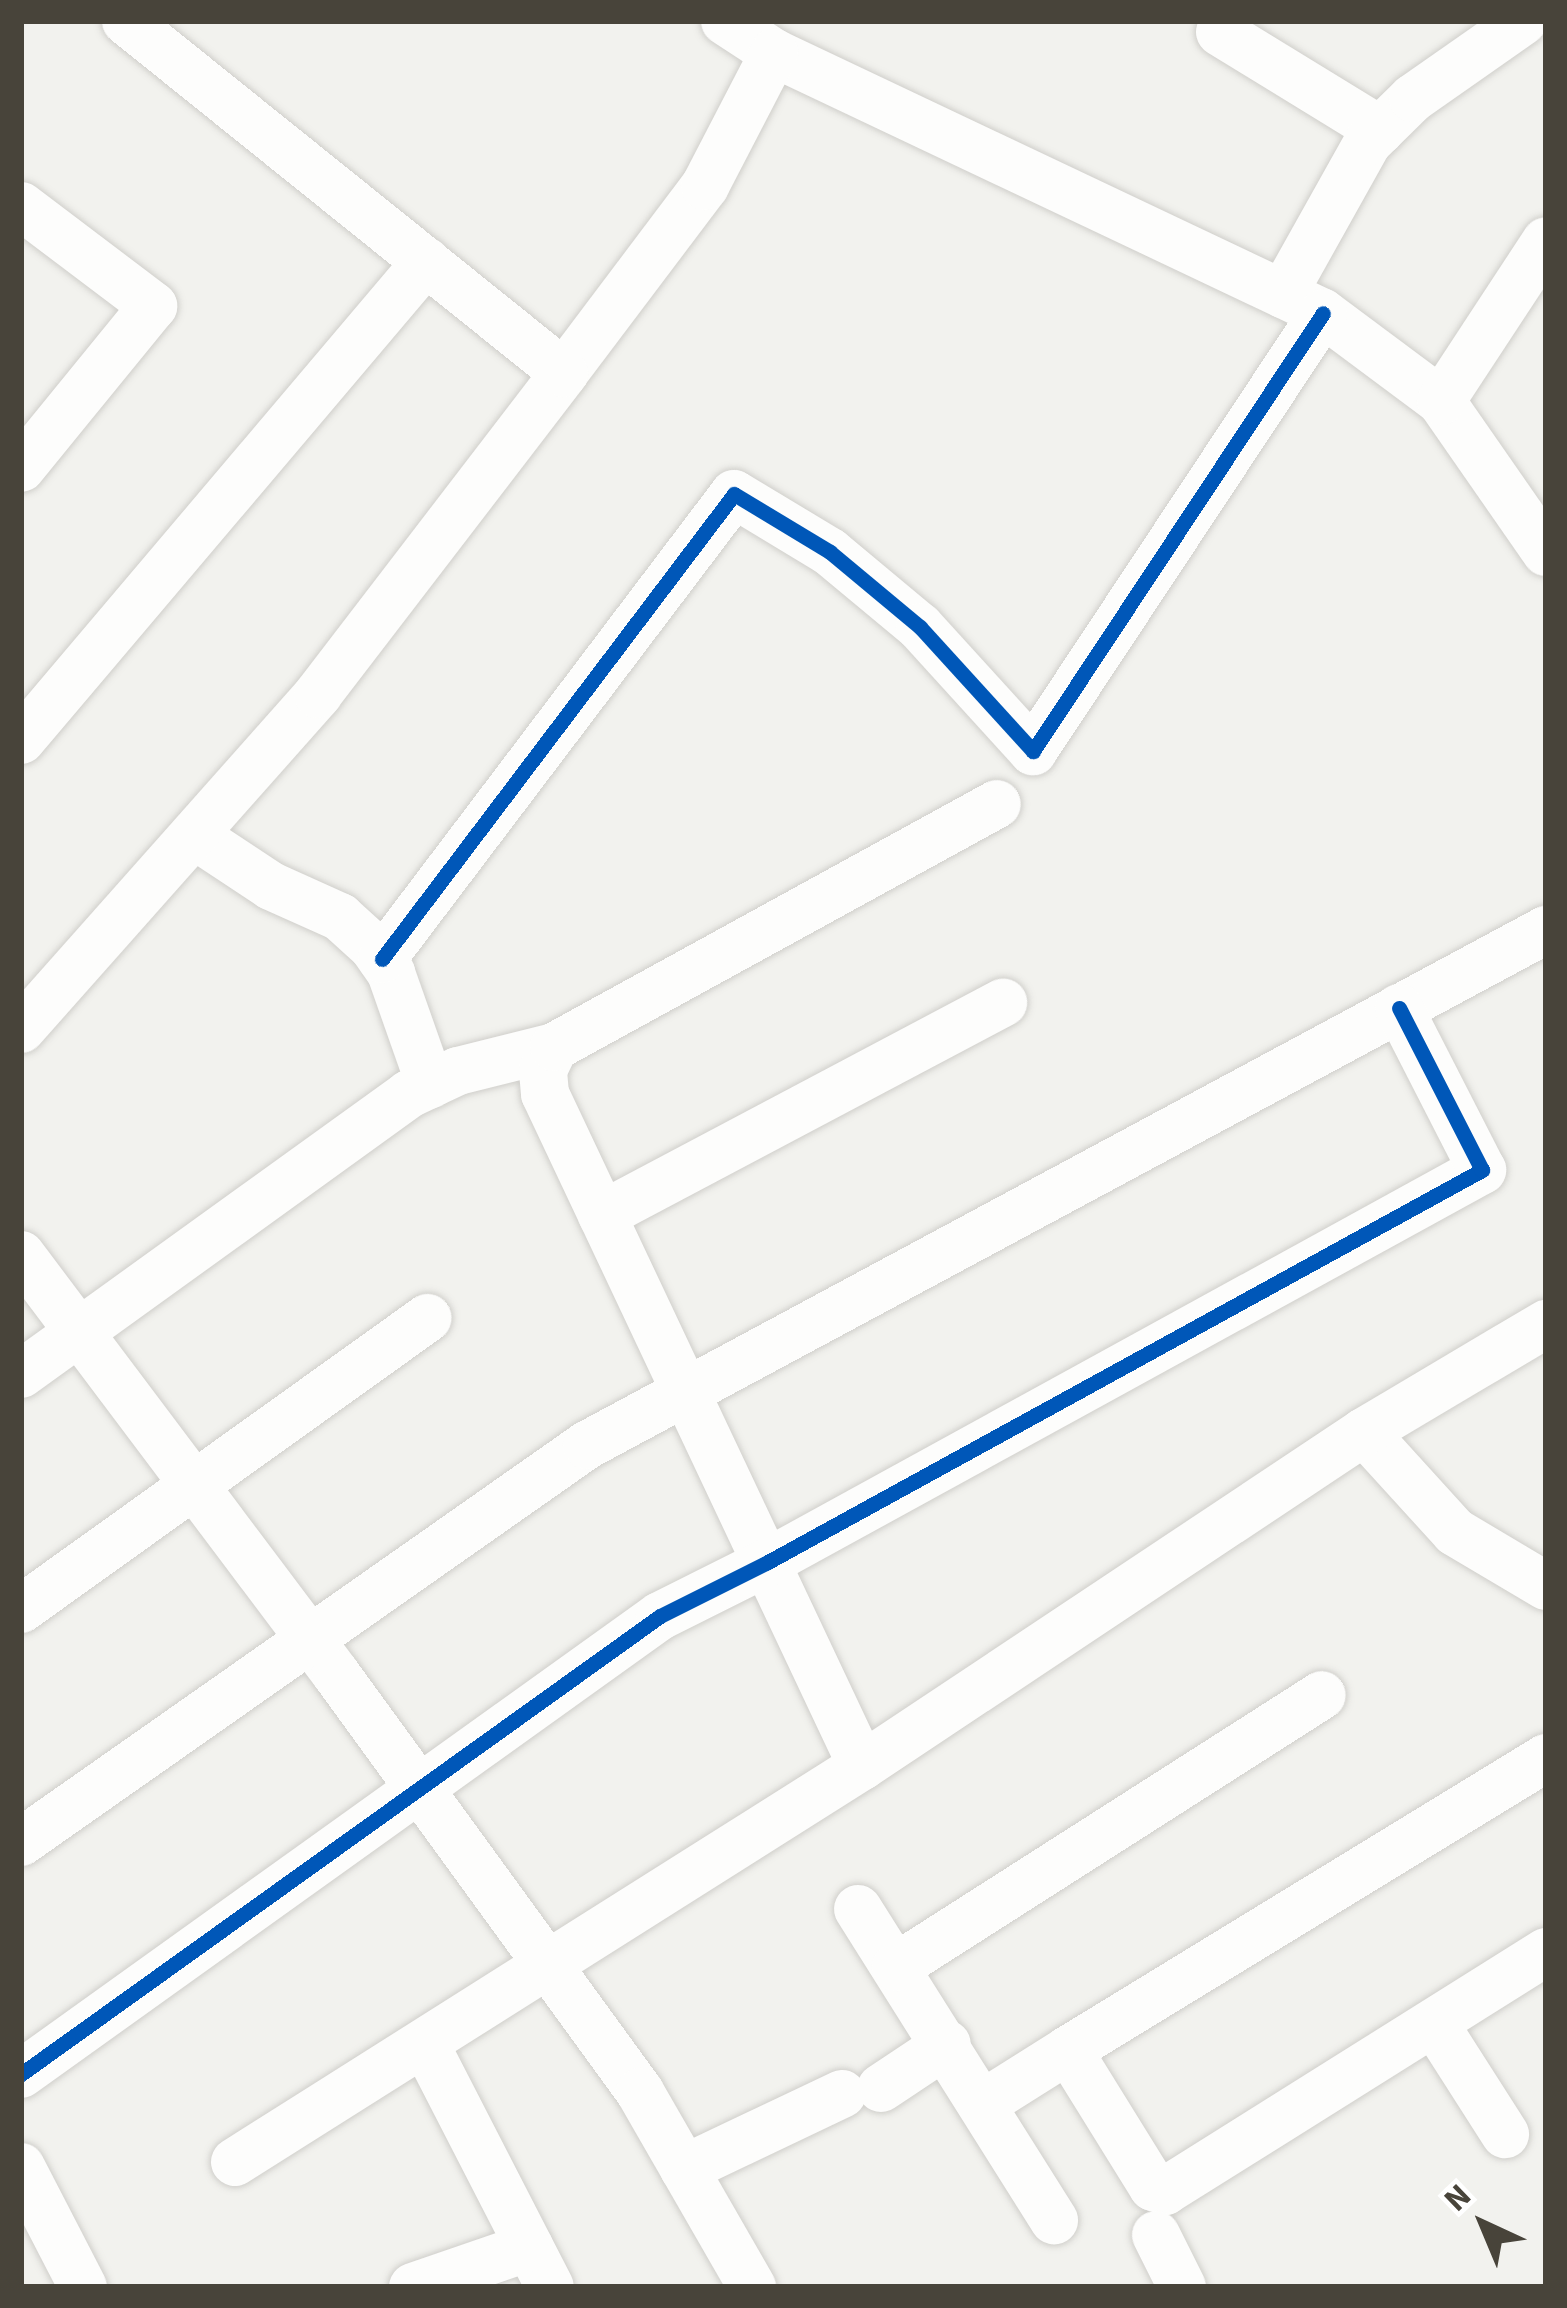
<!DOCTYPE html>
<style>
body{margin:0}
#map{position:relative;width:1567px;height:2308px;overflow:hidden;background:#f2f2ee;font-family:"Source Sans 3",sans-serif}
div>[style]{position:absolute}
.roads{filter:drop-shadow(0 0 3px #d0cfcb) drop-shadow(0 0 3px #d0cfcb)}
.street>*{height:48px;margin:-24px;padding:0 24px;transform-origin:24px;border-radius:24px;background:#fdfdfc}
.cycleway>*{height:15px;margin:-7.5px;padding:0 7.5px;transform-origin:7.5px;border-radius:7.5px;background:#0057b8}
span{translate:-50% -50%;white-space:nowrap;text-align:center;line-height:1.15;-webkit-text-stroke:9px #fff;paint-order:stroke}
.frame{position:absolute;inset:0;border:24px solid #48443a;pointer-events:none}
.north{position:absolute;left:1423px;top:2164px;width:120px;height:120px;-webkit-text-stroke:9px #fff;paint-order:stroke;rotate:316deg;font-size:33px;font-weight:700;line-height:48px;text-align:center;color:#48443a}
.north::after{content:'';display:block;margin:auto;width:42px;height:54px;background:#48443a;clip-path:polygon(50% 0,100% 100%,50% 72%,0 100%)}
</style>
<div id="map">
<div class="roads">
<div class="street">
<i style="left:725px;top:21px;width:59px;rotate:33.1deg"></i>
<i style="left:774px;top:53px;width:607px;rotate:25.34deg"></i>
<i style="left:1323px;top:313px;width:147px;rotate:36.7deg"></i>
<i style="left:1441px;top:401px;width:184px;rotate:55.2deg"></i>
<i style="left:1220px;top:32px;width:188px;rotate:31.5deg"></i>
<i style="left:21px;top:206px;width:166px;rotate:37.1deg"></i>
<i style="left:153px;top:306px;width:209px;rotate:129.2deg"></i>
<i style="left:1283px;top:294px;width:174px;rotate:-60.8deg"></i>
<i style="left:1368px;top:142px;width:63px;rotate:-44.4deg"></i>
<i style="left:1413px;top:98px;width:134px;rotate:-35deg"></i>
<i style="left:564px;top:373px;width:234px;rotate:-53deg"></i>
<i style="left:705px;top:186px;width:150px;rotate:-62.6deg"></i>
<i style="left:1441px;top:401px;width:191px;rotate:-56.7deg"></i>
<i style="left:21px;top:740px;width:627px;rotate:-49.73deg"></i>
<i style="left:194px;top:835px;width:92px;rotate:33.5deg"></i>
<i style="left:271px;top:886px;width:76px;rotate:24.2deg"></i>
<i style="left:340px;top:917px;width:45px;rotate:42.3deg"></i>
<i style="left:373px;top:947px;width:32px;rotate:55deg"></i>
<i style="left:391px;top:973px;width:118px;rotate:70.6deg"></i>
<i style="left:382px;top:959px;width:583px;rotate:-52.87deg"></i>
<i style="left:734px;top:494px;width:112px;rotate:31.1deg"></i>
<i style="left:830px;top:552px;width:117px;rotate:39.8deg"></i>
<i style="left:920px;top:627px;width:168px;rotate:47.7deg"></i>
<i style="left:1033px;top:751px;width:525px;rotate:-56.49deg"></i>
<i style="left:21px;top:1029px;width:448px;rotate:-48.4deg"></i>
<i style="left:318px;top:694px;width:404px;rotate:-52.5deg"></i>
<i style="left:564px;top:373px;width:562px;rotate:-141.21deg"></i>
<i style="left:602px;top:1215px;width:454px;rotate:-27.9deg"></i>
<i style="left:21px;top:1255px;width:524px;rotate:53.06deg"></i>
<i style="left:336px;top:1674px;width:517px;rotate:53.97deg"></i>
<i style="left:640px;top:2092px;width:225px;rotate:60.1deg"></i>
<i style="left:21px;top:1374px;width:478px;rotate:-35.8deg"></i>
<i style="left:409px;top:1094px;width:54px;rotate:-25.1deg"></i>
<i style="left:458px;top:1071px;width:99px;rotate:-14deg"></i>
<i style="left:1364px;top:1432px;width:135px;rotate:47.7deg"></i>
<i style="left:1455px;top:1532px;width:106px;rotate:30.7deg"></i>
<i style="left:21px;top:1609px;width:500px;rotate:-35.6deg"></i>
<i style="left:1546px;top:1758px;width:560px;rotate:148.58deg"></i>
<i style="left:1068px;top:2050px;width:161px;rotate:58.2deg"></i>
<i style="left:1153px;top:2187px;width:13px;rotate:18deg"></i>
<i style="left:1165px;top:2191px;width:450px;rotate:-32.1deg"></i>
<i style="left:862px;top:1766px;width:743px;rotate:-115.25deg"></i>
<i style="left:545px;top:1094px;width:24px;rotate:-95deg"></i>
<i style="left:543px;top:1070px;width:25px;rotate:-64deg"></i>
<i style="left:554px;top:1047px;width:505px;rotate:-28.75deg"></i>
<i style="left:21px;top:1842px;width:691px;rotate:-35.05deg"></i>
<i style="left:587px;top:1445px;width:1089px;rotate:-28.24deg"></i>
<i style="left:858px;top:1909px;width:368px;rotate:57.8deg"></i>
<i style="left:896px;top:1967px;width:505px;rotate:-32.56deg"></i>
<i style="left:1434px;top:2023px;width:132px;rotate:57.4deg"></i>
<i style="left:425px;top:2044px;width:273px;rotate:62.8deg"></i>
<i style="left:21px;top:2074px;width:786px;rotate:-35.63deg"></i>
<i style="left:660px;top:1616px;width:119px;rotate:-26.6deg"></i>
<i style="left:766px;top:1563px;width:817px;rotate:-28.76deg"></i>
<i style="left:1482px;top:1170px;width:182px;rotate:-117.1deg"></i>
<i style="left:881px;top:2088px;width:79px;rotate:-33.7deg"></i>
<i style="left:984px;top:2103px;width:99px;rotate:-32.2deg"></i>
<i style="left:235px;top:2162px;width:742px;rotate:-32.28deg"></i>
<i style="left:862px;top:1766px;width:603px;rotate:-33.64deg"></i>
<i style="left:1364px;top:1432px;width:212px;rotate:-30.7deg"></i>
<i style="left:21px;top:2167px;width:135px;rotate:62.7deg"></i>
<i style="left:684px;top:2169px;width:175px;rotate:-25.4deg"></i>
<i style="left:1156px;top:2235px;width:58px;rotate:63.4deg"></i>
<i style="left:413px;top:2287px;width:123px;rotate:-19deg"></i>
</div>
</div>
<div class="cycleway">
<i style="left:382px;top:959px;width:583px;rotate:-52.87deg"></i>
<i style="left:734px;top:494px;width:112px;rotate:31.1deg"></i>
<i style="left:830px;top:552px;width:117px;rotate:39.8deg"></i>
<i style="left:920px;top:627px;width:168px;rotate:47.7deg"></i>
<i style="left:1033px;top:751px;width:525px;rotate:-56.49deg"></i>
<i style="left:21px;top:2074px;width:786px;rotate:-35.63deg"></i>
<i style="left:660px;top:1616px;width:119px;rotate:-26.6deg"></i>
<i style="left:766px;top:1563px;width:817px;rotate:-28.76deg"></i>
<i style="left:1482px;top:1170px;width:182px;rotate:-117.1deg"></i>
</div>
<div class="frame"></div>
<div class="north">N</div>
</div>
